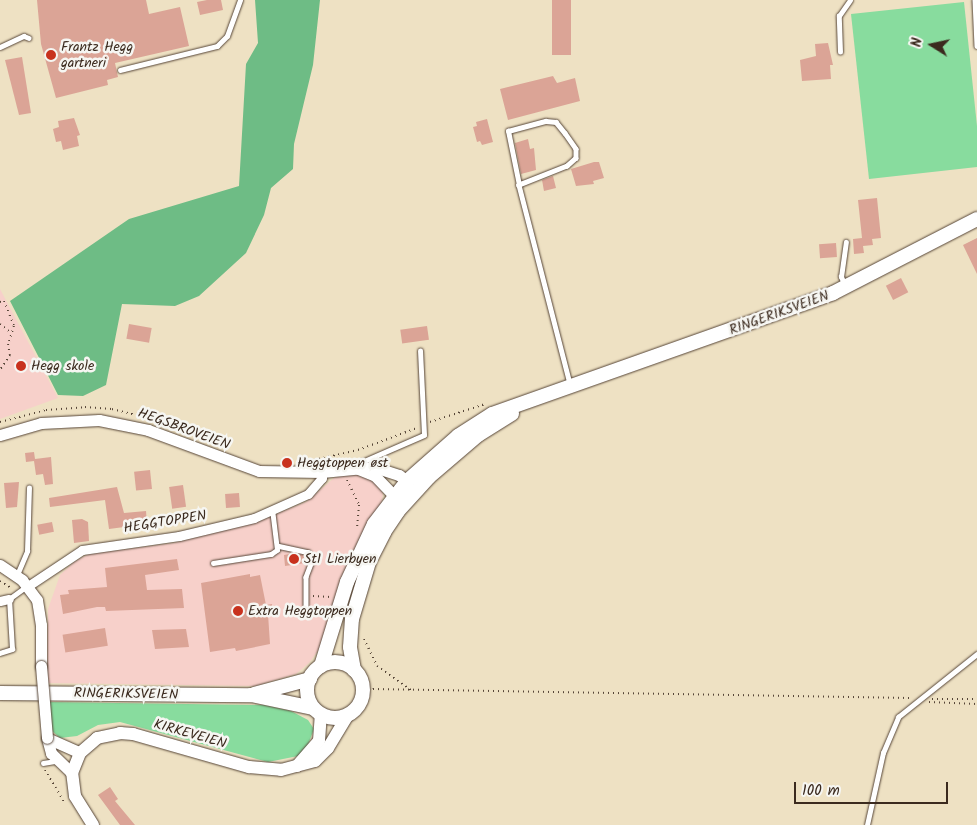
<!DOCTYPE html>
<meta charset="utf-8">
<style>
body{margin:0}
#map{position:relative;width:977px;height:825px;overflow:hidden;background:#eee1c3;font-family:Kalam,sans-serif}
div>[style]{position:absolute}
.built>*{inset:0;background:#f7d0ca}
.green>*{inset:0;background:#88dc9e}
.forest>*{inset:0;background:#6ebc85}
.building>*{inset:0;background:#dba496;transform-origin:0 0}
.path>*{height:2px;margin-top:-1px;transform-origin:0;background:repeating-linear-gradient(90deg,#564537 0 1px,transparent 0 5px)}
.roads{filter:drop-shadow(0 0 1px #564537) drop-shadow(0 0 1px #564537)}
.service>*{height:4.5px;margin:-2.25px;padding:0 2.25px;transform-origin:2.25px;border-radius:2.25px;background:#fff}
.minor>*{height:9px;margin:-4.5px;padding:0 4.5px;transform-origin:4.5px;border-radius:4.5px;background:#fff}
.tertiary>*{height:11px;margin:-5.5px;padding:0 5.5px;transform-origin:5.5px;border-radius:5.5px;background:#fff}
.secondary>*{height:12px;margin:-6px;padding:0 6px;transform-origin:6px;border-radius:6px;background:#fff}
.primary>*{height:14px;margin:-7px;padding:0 7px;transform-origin:7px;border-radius:7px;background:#fff}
.primary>.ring{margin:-7px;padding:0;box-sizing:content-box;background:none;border:14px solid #fff;border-radius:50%}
.bridges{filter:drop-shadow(0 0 1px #564537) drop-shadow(0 0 1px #564537)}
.tertiary-bridge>*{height:11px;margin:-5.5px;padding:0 5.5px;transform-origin:5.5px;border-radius:5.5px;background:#fff}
.dots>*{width:14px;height:14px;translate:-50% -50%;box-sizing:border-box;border:2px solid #f6f6f2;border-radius:50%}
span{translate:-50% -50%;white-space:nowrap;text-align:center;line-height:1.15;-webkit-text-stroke:5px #f6f6f2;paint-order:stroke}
.poi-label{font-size:14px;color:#3b2a1e}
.left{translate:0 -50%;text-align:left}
.street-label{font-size:14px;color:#3b2a1e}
.north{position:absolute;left:907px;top:20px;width:50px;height:50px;-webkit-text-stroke:4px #f6f6f2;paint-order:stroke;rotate:280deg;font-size:14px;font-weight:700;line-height:20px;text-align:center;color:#3b2a1e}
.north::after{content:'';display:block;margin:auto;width:18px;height:22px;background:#3b2a1e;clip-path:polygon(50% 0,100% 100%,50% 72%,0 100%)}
.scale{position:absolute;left:794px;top:782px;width:154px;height:22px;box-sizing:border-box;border:2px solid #3b2a1e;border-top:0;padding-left:6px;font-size:15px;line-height:18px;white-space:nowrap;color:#3b2a1e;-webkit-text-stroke:4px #f6f6f2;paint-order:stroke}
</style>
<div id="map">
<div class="built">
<div style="clip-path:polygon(0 289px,58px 398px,0 419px)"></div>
<div style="clip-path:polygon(352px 473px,369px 479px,379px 486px,383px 494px,381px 506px,320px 648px,309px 663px,296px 674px,255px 686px,47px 683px,48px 609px,60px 575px,74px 562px,89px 554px,174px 543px,259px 521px,306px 502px,334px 478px)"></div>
</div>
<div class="green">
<div style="clip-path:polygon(964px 2px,977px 126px,977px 167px,869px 179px,851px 14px)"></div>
<div style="clip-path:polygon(48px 702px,264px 705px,291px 711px,308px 720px,314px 729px,306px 750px,298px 756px,268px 762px,120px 722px,98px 725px,77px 736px,60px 738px,51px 730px)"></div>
</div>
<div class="forest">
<div style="clip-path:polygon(255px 0,320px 0,313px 65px,294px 144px,293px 169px,271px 188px,264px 215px,246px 253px,199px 296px,175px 306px,122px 304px,106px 385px,83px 396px,58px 395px,10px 301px,129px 219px,239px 186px,246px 64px,258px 43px)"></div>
</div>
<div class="building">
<div style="clip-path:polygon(37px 0,146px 0,149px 14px,180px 7px,189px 46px,115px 63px,118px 77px,107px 80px,108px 85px,56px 98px,41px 44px)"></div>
<div style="clip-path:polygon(207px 0,221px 0,223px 10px,200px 15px,197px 2px)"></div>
<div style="left:552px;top:0;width:19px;height:55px"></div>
<div style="clip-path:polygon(828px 43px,833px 65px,830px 65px,831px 79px,802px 81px,800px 60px,816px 56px,815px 44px)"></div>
<div style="clip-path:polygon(22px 57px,31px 113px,19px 115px,5px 60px)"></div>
<div style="clip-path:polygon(553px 76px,557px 83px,575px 78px,580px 101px,508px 120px,500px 89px)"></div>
<div style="clip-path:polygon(74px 118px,80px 135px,77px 136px,79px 146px,63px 150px,61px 141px,56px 142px,53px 129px,59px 127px,58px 121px)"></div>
<div style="clip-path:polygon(487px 119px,493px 142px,482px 145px,480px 141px,477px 142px,473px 127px,477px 126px,476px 122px)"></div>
<div style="clip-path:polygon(528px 139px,530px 149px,534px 148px,536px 170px,521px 174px,515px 143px)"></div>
<div style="clip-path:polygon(594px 162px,599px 162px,604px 178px,593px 181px,594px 184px,576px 186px,571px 169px)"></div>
<div style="clip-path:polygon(553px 176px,556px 188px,544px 191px,542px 180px)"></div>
<div style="clip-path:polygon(877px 198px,881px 238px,872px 239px,873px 245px,863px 246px,864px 253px,854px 254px,853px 239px,862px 238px,858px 200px)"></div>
<div style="clip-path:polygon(977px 238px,977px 274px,963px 245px)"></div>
<div style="left:836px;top:243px;width:14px;height:17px;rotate:86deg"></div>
<div style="left:901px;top:278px;width:16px;height:17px;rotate:63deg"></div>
<div style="left:129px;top:324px;width:23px;height:15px;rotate:10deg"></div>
<div style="left:427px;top:326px;width:14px;height:27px;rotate:82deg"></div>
<div style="clip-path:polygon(34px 452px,35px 459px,51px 457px,53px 484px,45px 485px,43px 474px,36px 475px,34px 461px,26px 462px,25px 453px)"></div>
<div style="left:150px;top:470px;width:19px;height:16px;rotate:84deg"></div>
<div style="clip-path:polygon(19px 482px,17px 507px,6px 508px,4px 483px)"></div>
<div style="left:183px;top:485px;width:22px;height:14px;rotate:82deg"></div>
<div style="clip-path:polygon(117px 487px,124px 513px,146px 511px,147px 524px,109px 529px,105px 500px,50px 507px,49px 498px)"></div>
<div style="left:239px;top:493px;width:14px;height:14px;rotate:86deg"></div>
<div style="clip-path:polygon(82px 519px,88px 522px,89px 541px,74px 543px,72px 520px)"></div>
<div style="left:52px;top:522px;width:10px;height:15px;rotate:79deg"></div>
<div style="clip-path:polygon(294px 553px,304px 555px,305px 563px,285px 566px,284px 555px)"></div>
<div style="clip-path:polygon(177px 559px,179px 570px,145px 575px,147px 590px,182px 589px,184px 608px,106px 611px,105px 607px,97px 607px,63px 614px,60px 595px,69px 594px,68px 590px,107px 587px,105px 568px)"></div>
<div style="clip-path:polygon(250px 574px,250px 577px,260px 575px,266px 605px,272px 604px,273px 613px,268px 614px,270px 644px,236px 651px,235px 648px,210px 652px,201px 583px)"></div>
<div style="left:105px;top:628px;width:18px;height:43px;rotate:81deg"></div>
<div style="clip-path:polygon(186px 629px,189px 647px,155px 649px,152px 630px)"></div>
<div style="clip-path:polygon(110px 787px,118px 799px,115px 801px,135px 825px,120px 825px,98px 795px)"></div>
</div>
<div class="path">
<div style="left:0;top:302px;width:4px;rotate:-14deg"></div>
<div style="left:4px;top:301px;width:27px;rotate:68deg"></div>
<div style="left:14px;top:326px;width:19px;rotate:108deg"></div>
<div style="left:8px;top:344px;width:11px;rotate:80deg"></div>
<div style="left:10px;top:355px;width:18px;rotate:124deg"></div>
<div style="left:0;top:324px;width:14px;rotate:39deg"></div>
<div style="left:0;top:422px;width:48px;rotate:-14.6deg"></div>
<div style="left:46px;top:410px;width:39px;rotate:-4deg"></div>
<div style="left:85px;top:407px;width:27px;rotate:4deg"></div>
<div style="left:112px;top:409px;width:36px;rotate:14deg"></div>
<div style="left:430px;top:422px;width:58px;rotate:-18.1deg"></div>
<div style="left:314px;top:460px;width:45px;rotate:-12.8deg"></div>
<div style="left:358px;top:450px;width:63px;rotate:-20.4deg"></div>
<div style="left:347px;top:480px;width:28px;rotate:64deg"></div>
<div style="left:359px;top:505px;width:25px;rotate:95deg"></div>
<div style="left:0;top:581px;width:13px;rotate:32deg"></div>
<div style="left:313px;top:596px;width:18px;rotate:3deg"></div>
<div style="left:364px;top:639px;width:30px;rotate:64deg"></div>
<div style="left:377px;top:666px;width:42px;rotate:35.2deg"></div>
<div style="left:363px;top:692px;width:10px;rotate:-17deg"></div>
<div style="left:373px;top:689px;width:537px;rotate:0.96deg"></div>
<div style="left:932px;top:699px;width:45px"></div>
<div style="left:929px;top:702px;width:48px;rotate:2.4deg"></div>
<div style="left:45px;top:770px;width:37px;rotate:59deg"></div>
</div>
<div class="roads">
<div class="service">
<div style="left:975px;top:0;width:46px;rotate:87.5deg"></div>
<div style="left:0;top:47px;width:26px;rotate:-25deg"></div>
<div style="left:24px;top:36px;width:5px;rotate:22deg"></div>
<div style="left:840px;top:52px;width:36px;rotate:-92deg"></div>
<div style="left:839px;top:16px;width:19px;rotate:-55deg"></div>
<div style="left:120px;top:70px;width:100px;rotate:-13.9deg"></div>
<div style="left:217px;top:46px;width:14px;rotate:-45deg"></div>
<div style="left:227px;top:36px;width:38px;rotate:-70deg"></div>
<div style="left:546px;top:121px;width:10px;rotate:6deg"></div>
<div style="left:556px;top:122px;width:14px;rotate:51deg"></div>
<div style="left:565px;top:133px;width:19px;rotate:55deg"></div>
<div style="left:576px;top:149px;width:9px;rotate:90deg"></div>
<div style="left:576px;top:158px;width:12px;rotate:138deg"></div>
<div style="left:567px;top:166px;width:52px;rotate:158.4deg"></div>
<div style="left:519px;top:185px;width:55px;rotate:-101.5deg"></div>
<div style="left:508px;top:131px;width:39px;rotate:-15deg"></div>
<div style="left:519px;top:185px;width:204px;rotate:75.6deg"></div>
<div style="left:844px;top:284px;width:8px;rotate:-113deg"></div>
<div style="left:841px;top:277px;width:35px;rotate:-82deg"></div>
<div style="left:355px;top:465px;width:75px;rotate:-23.5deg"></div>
<div style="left:424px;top:435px;width:84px;rotate:-92.7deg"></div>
<div style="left:279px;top:546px;width:30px;rotate:12deg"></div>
<div style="left:308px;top:552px;width:12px;rotate:76deg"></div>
<div style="left:311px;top:564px;width:14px;rotate:111deg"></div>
<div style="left:306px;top:577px;width:29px;rotate:90deg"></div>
<div style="left:213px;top:563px;width:59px;rotate:-8.8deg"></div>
<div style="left:271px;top:554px;width:7px;rotate:-34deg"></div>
<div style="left:277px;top:550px;width:39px;rotate:-97deg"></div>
<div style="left:17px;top:575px;width:26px;rotate:-67deg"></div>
<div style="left:27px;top:551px;width:63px;rotate:-88.2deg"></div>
<div style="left:0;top:653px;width:13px;rotate:-18deg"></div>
<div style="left:12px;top:649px;width:50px;rotate:-93.4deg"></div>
<div style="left:9px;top:599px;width:22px;rotate:-36deg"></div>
<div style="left:43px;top:763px;width:13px;rotate:-9deg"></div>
<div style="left:867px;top:825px;width:74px;rotate:-77.5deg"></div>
<div style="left:883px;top:753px;width:39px;rotate:-67deg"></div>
<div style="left:898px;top:717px;width:101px;rotate:-38.6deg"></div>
</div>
<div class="minor">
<div style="left:28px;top:586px;width:65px;rotate:-33.7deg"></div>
<div style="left:82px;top:550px;width:98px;rotate:-8.2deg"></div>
<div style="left:179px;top:536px;width:77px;rotate:-13.5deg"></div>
<div style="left:254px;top:518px;width:59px;rotate:-24deg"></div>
<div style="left:308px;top:494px;width:21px;rotate:-49deg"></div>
<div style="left:322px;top:478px;width:6px;rotate:-90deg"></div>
<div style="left:0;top:601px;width:9px;rotate:-13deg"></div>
</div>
<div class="tertiary">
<div style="left:0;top:435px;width:43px;rotate:-16.3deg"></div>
<div style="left:41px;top:423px;width:58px;rotate:-3deg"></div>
<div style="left:99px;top:420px;width:50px;rotate:11.5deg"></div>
<div style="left:148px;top:430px;width:118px;rotate:20.3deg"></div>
<div style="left:259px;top:471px;width:63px;rotate:0.9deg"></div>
<div style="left:322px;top:472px;width:52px;rotate:-5.5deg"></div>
<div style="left:374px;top:467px;width:26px;rotate:18deg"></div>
<div style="left:399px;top:475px;width:10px;rotate:37deg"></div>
<div style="left:407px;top:481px;width:7px;rotate:82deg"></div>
<div style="left:358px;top:469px;width:18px;rotate:22deg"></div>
<div style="left:375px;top:476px;width:28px;rotate:46deg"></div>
<div style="left:394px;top:496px;width:9px;rotate:6deg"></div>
<div style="left:0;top:565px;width:27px;rotate:34deg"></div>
<div style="left:22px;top:580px;width:25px;rotate:53deg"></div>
<div style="left:37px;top:600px;width:25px;rotate:81deg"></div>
<div style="left:41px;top:625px;width:41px;rotate:90deg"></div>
<div style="left:47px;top:738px;width:16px;rotate:75deg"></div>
<div style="left:51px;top:753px;width:29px;rotate:44deg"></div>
<div style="left:47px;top:738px;width:36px;rotate:24deg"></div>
</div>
<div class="secondary">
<div style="left:297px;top:766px;width:33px;rotate:-49deg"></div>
<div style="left:319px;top:741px;width:26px;rotate:-86deg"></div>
<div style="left:93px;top:825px;width:34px;rotate:-122deg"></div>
<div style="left:75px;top:796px;width:23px;rotate:-97deg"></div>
<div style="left:72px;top:773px;width:22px;rotate:-68deg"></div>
<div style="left:80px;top:753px;width:23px;rotate:-41deg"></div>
<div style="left:97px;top:738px;width:24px;rotate:-12deg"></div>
<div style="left:120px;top:733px;width:13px;rotate:4deg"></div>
<div style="left:133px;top:734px;width:121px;rotate:15.9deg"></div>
<div style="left:249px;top:767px;width:32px;rotate:5deg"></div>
<div style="left:281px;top:770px;width:35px;rotate:-15deg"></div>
<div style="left:315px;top:761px;width:18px;rotate:-45deg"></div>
<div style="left:328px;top:748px;width:39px;rotate:-59deg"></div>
</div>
<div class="primary">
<div class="ring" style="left:307px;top:662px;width:42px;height:42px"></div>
<div style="left:321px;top:666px;width:88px;rotate:-72.8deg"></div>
<div style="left:347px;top:582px;width:64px;rotate:-65deg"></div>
<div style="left:374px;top:524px;width:54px;rotate:-52.5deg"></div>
<div style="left:407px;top:481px;width:68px;rotate:-41.4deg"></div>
<div style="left:458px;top:436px;width:40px;rotate:-32.9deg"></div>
<div style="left:492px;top:414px;width:362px;rotate:-19.5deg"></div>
<div style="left:833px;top:293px;width:162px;rotate:-27.2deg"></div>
<div style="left:354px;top:670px;width:23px;rotate:-100deg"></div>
<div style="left:350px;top:647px;width:28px;rotate:-86deg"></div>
<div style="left:352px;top:619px;width:59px;rotate:-73.4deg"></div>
<div style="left:369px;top:562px;width:34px;rotate:-63deg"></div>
<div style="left:384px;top:532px;width:25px;rotate:-56deg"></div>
<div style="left:398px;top:511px;width:46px;rotate:-47.6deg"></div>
<div style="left:429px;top:477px;width:65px;rotate:-40.6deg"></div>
<div style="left:478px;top:435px;width:40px;rotate:-32deg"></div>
<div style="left:0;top:693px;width:251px;rotate:0.5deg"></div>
<div style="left:251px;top:695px;width:63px;rotate:11.8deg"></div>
<div style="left:254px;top:694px;width:58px;rotate:-15deg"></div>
</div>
</div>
<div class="bridges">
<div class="tertiary-bridge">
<div style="left:41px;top:666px;width:72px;rotate:85.2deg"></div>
</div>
</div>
<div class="dots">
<div style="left:51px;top:55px;background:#c8321e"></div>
<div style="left:21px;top:366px;background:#c8321e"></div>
<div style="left:287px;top:463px;background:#c8321e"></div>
<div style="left:294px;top:559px;background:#c8321e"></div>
<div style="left:238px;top:611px;background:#c8321e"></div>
</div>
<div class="poi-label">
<span class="left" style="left:61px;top:55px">Frantz Hegg<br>gartneri</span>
<span class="left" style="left:31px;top:366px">Hegg skole</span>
<span class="left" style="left:297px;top:463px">Heggtoppen øst</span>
<span class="left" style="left:304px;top:559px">St1 Lierbyen</span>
<span class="left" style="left:248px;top:611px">Extra Heggtoppen</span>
</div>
<div class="street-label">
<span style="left:779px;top:313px;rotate:-20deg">RINGERIKSVEIEN</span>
<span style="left:184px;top:429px;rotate:20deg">HEGSBROVEIEN</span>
<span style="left:165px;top:522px;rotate:-9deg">HEGGTOPPEN</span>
<span style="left:126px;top:694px;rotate:1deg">RINGERIKSVEIEN</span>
<span style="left:190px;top:734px;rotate:16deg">KIRKEVEIEN</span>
</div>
<div class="north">N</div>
<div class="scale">100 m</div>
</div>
